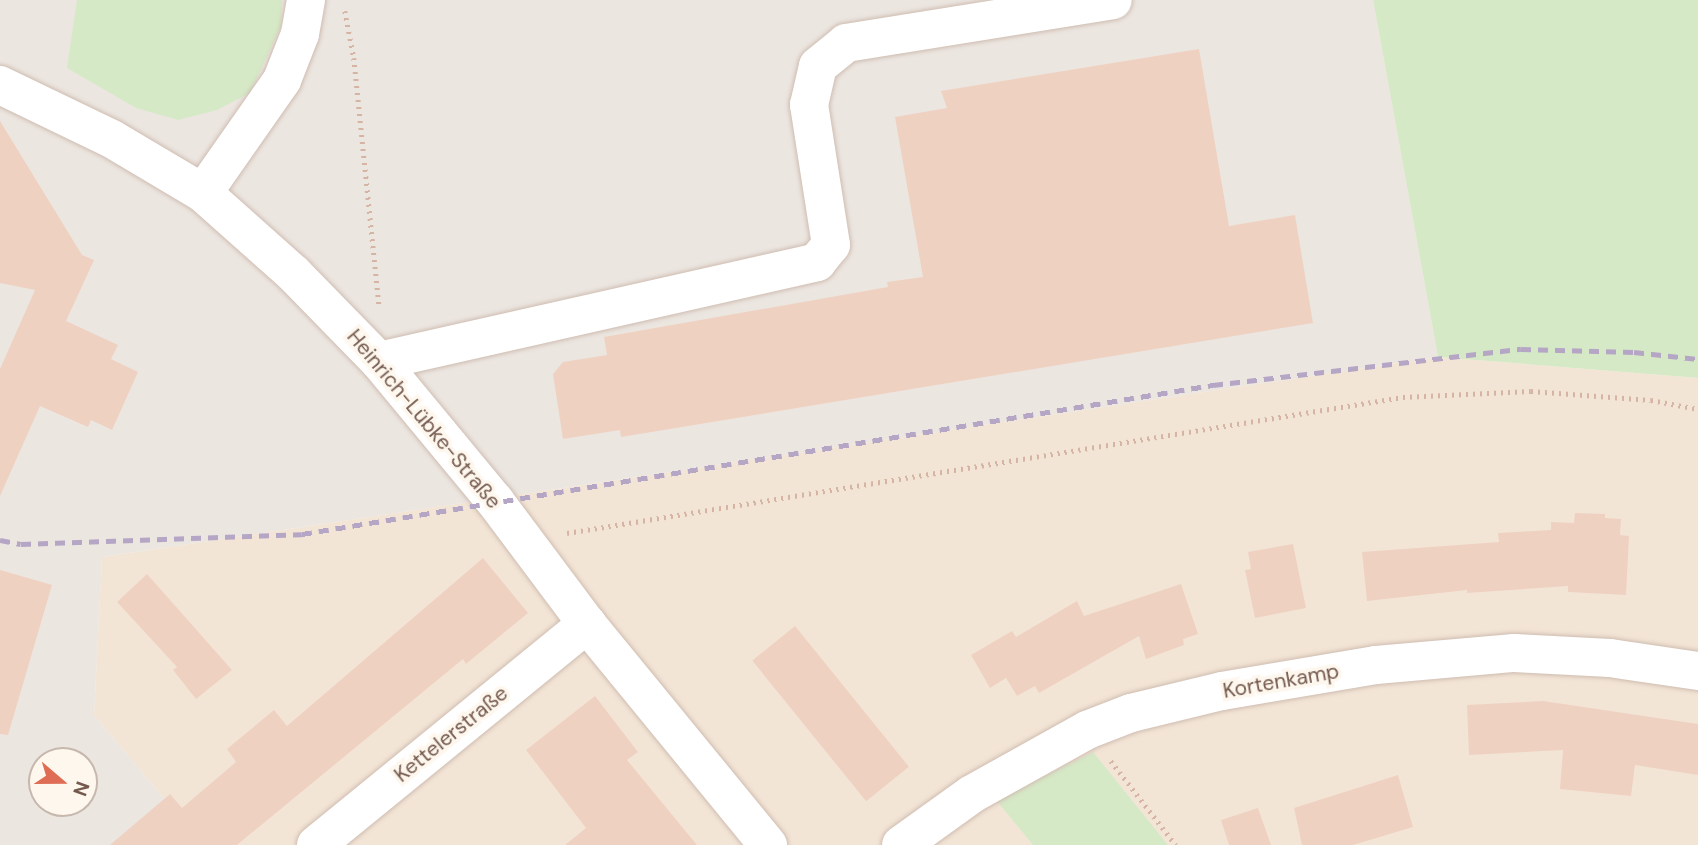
<!DOCTYPE html>
<meta charset="utf-8">
<style>
body{margin:0}
#map{position:relative;width:1698px;height:845px;overflow:hidden;background:#fbf3e8;font-family:"DM Sans",sans-serif}
div>[style]{position:absolute}
.residential>*{inset:0;background:#f3e5d6}
.industrial>*{inset:0;background:#ece6e1}
.green>*{inset:0;background:#d6e9c7}
.building>*{inset:0;background:#efd1c1;transform-origin:0 0}
.path>*{height:4.5px;margin-top:-2.25px;transform-origin:0;background:repeating-linear-gradient(90deg,#d5b4a4 0 2px,transparent 0 7px)}
.roads{filter:drop-shadow(0 0 2px #cfbdb1) drop-shadow(0 0 2px #cfbdb1)}
.minor>*{height:38px;margin:-19px;padding:0 19px;transform-origin:19px;border-radius:19px;background:#fff}
.rail>*{height:5px;margin-top:-2.5px;transform-origin:0;background:repeating-linear-gradient(90deg,#b5a6c5 0 10px,transparent 0 17px)}
span{translate:-50% -50%;white-space:nowrap;text-align:center;line-height:1.15;-webkit-text-stroke:7px #fef7ee;paint-order:stroke}
.street-label{font-size:21px;color:#74594d}
.north{position:absolute;left:28px;top:747px;width:70px;height:70px;box-sizing:border-box;background:#fef7ee;border:2px solid #c7b8ae;border-radius:50%;rotate:110deg;font-size:19px;font-weight:700;line-height:28px;text-align:center;color:#74594d}
.north::after{content:'';display:block;margin:auto;width:24px;height:32px;background:#df6c54;clip-path:polygon(50% 0,100% 100%,50% 72%,0 100%)}
</style>
<div id="map">
<div class="residential">
<div style="clip-path:polygon(1438px 357px,1698px 378px,1698px 845px,203px 845px,94px 715px,102px 557px)"></div>
</div>
<div class="industrial">
<div style="clip-path:polygon(evenodd,0 0,1373px 0,1438px 357px,102px 557px,94px 715px,203px 845px,0 845px,0 0,42px 761px,84px 761px,84px 803px,42px 803px,42px 761px)"></div>
</div>
<div class="green">
<div style="clip-path:polygon(77px 0,282px 0,281px 26px,250px 93px,217px 110px,178px 120px,136px 108px,67px 68px)"></div>
<div style="clip-path:polygon(1373px 0,1698px 0,1698px 378px,1438px 357px)"></div>
<div style="clip-path:polygon(1093px 752px,1168px 845px,1033px 845px,996px 800px)"></div>
</div>
<div class="building">
<div style="clip-path:polygon(1199px 49px,1229px 226px,1295px 215px,1313px 323px,621px 437px,620px 430px,563px 439px,553px 374px,563px 362px,607px 355px,604px 337px,888px 287px,887px 282px,923px 277px,895px 117px,947px 108px,941px 91px)"></div>
<div style="clip-path:polygon(0 121px,82px 255px,94px 260px,66px 321px,118px 345px,111px 359px,138px 372px,112px 430px,91px 420px,88px 427px,40px 406px,0 496px,0 369px,35px 290px,0 283px)"></div>
<div style="clip-path:polygon(1575px 513px,1605px 514px,1605px 518px,1621px 519px,1620px 535px,1629px 536px,1626px 595px,1568px 592px,1568px 586px,1467px 593px,1467px 590px,1367px 601px,1362px 552px,1499px 542px,1498px 533px,1551px 530px,1551px 522px,1574px 523px)"></div>
<div style="clip-path:polygon(1293px 544px,1306px 608px,1255px 618px,1245px 570px,1251px 569px,1248px 552px)"></div>
<div style="clip-path:polygon(483px 558px,528px 613px,466px 664px,463px 659px,237px 845px,110px 845px,170px 794px,182px 808px,236px 762px,227px 749px,274px 710px,287px 726px)"></div>
<div style="clip-path:polygon(0 570px,52px 585px,8px 735px,0 734px)"></div>
<div style="clip-path:polygon(147px 574px,232px 670px,196px 699px,173px 670px,177px 667px,117px 602px)"></div>
<div style="clip-path:polygon(1181px 584px,1198px 634px,1183px 639px,1184px 645px,1146px 659px,1139px 636px,1039px 693px,1035px 686px,1017px 696px,1006px 678px,990px 688px,971px 655px,1012px 631px,1016px 637px,1077px 601px,1084px 616px)"></div>
<div style="left:795px;top:626px;width:181px;height:55px;rotate:51deg"></div>
<div style="clip-path:polygon(595px 696px,638px 752px,627px 760px,697px 845px,565px 845px,586px 828px,526px 750px)"></div>
<div style="clip-path:polygon(1543px 701px,1698px 724px,1698px 775px,1635px 765px,1631px 796px,1560px 789px,1563px 750px,1469px 755px,1467px 705px)"></div>
<div style="clip-path:polygon(1398px 775px,1413px 827px,1353px 845px,1302px 845px,1294px 808px)"></div>
<div style="clip-path:polygon(1258px 808px,1271px 845px,1229px 845px,1221px 820px)"></div>
</div>
<div class="path">
<div style="left:345px;top:11px;width:48px;rotate:79.2deg"></div>
<div style="left:354px;top:58px;width:248px;rotate:84.2deg"></div>
<div style="left:567px;top:533px;width:847px;rotate:-9.24deg"></div>
<div style="left:1403px;top:397px;width:128px;rotate:-2.7deg"></div>
<div style="left:1531px;top:391px;width:120px;rotate:4.3deg"></div>
<div style="left:1651px;top:400px;width:48px;rotate:10.8deg"></div>
<div style="left:1111px;top:761px;width:106px;rotate:52.3deg"></div>
</div>
<div class="roads">
<div class="minor">
<div style="left:0;top:85px;width:124px;rotate:25.7deg"></div>
<div style="left:112px;top:139px;width:106px;rotate:30.7deg"></div>
<div style="left:203px;top:193px;width:122px;rotate:41.7deg"></div>
<div style="left:294px;top:274px;width:122px;rotate:45.7deg"></div>
<div style="left:379px;top:361px;width:182px;rotate:50.4deg"></div>
<div style="left:495px;top:501px;width:154px;rotate:53.2deg"></div>
<div style="left:587px;top:624px;width:286px;rotate:50.7deg"></div>
<div style="left:203px;top:193px;width:138px;rotate:-55deg"></div>
<div style="left:282px;top:80px;width:49px;rotate:-68.6deg"></div>
<div style="left:300px;top:34px;width:35px;rotate:-80deg"></div>
<div style="left:379px;top:361px;width:449px;rotate:-12.7deg"></div>
<div style="left:817px;top:262px;width:22px;rotate:-51deg"></div>
<div style="left:831px;top:245px;width:142px;rotate:-98.9deg"></div>
<div style="left:809px;top:105px;width:40px;rotate:-77deg"></div>
<div style="left:818px;top:66px;width:36px;rotate:-39deg"></div>
<div style="left:846px;top:43px;width:270px;rotate:-9.1deg"></div>
<div style="left:316px;top:845px;width:350px;rotate:-39.2deg"></div>
<div style="left:901px;top:845px;width:87px;rotate:-35.7deg"></div>
<div style="left:972px;top:794px;width:132px;rotate:-29.1deg"></div>
<div style="left:1087px;top:730px;width:47px;rotate:-21.1deg"></div>
<div style="left:1131px;top:713px;width:94px;rotate:-13.6deg"></div>
<div style="left:1222px;top:691px;width:156px;rotate:-9.6deg"></div>
<div style="left:1376px;top:665px;width:139px;rotate:-5deg"></div>
<div style="left:1514px;top:653px;width:96px;rotate:3deg"></div>
<div style="left:1610px;top:658px;width:89px;rotate:8.4deg"></div>
</div>
</div>
<div class="rail">
<div style="left:0;top:540px;width:21px;rotate:11deg"></div>
<div style="left:21px;top:544px;width:281px;rotate:-2deg"></div>
<div style="left:302px;top:534px;width:923px;rotate:-9.29deg"></div>
<div style="left:1213px;top:385px;width:310px;rotate:-6.7deg"></div>
<div style="left:1521px;top:349px;width:113px;rotate:1.5deg"></div>
<div style="left:1634px;top:352px;width:64px;rotate:6.2deg"></div>
</div>
<div class="street-label">
<span style="left:424px;top:419px;rotate:50deg">Heinrich-Lübke-Straße</span>
<span style="left:1281px;top:681px;rotate:-10deg">Kortenkamp</span>
<span style="left:451px;top:734px;rotate:-39deg">Kettelerstraße</span>
</div>
<div class="north">N</div>
</div>
